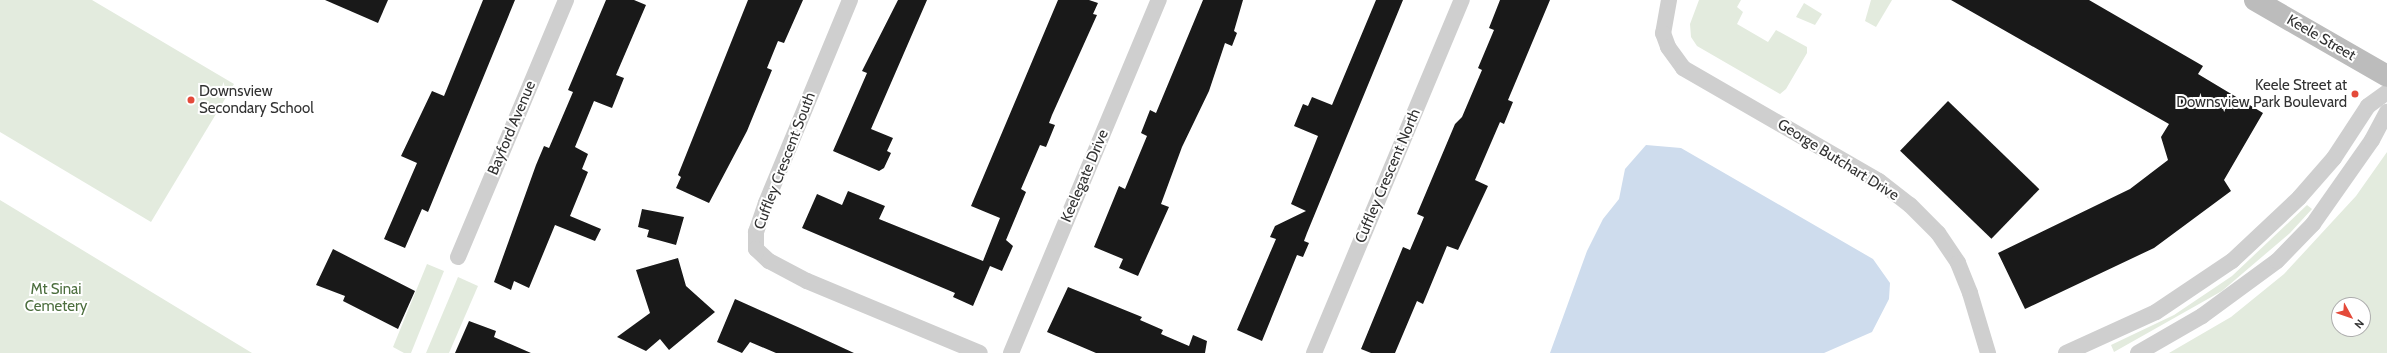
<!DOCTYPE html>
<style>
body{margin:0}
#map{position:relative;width:2387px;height:353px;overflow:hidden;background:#fff;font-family:Cabin,sans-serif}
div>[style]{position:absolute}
.green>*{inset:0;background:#e3ebde}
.water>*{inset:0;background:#cedced}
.building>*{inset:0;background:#191919;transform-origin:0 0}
.minor>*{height:16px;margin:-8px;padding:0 8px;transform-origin:8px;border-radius:8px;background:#cfcfcf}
.secondary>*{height:22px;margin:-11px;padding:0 11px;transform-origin:11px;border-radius:11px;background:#bcbcbc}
.dots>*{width:11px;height:11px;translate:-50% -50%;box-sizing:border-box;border:2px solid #fff;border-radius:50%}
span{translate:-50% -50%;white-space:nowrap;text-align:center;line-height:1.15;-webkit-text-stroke:4px #fff;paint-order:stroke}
.street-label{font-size:15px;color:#323232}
.poi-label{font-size:15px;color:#323232}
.right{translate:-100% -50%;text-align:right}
.left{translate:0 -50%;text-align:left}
.park-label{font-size:15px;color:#4d6f3f}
.north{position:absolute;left:2331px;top:297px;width:40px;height:40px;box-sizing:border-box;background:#fff;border:1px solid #adadad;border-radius:50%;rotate:130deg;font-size:11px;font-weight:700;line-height:16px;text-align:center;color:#323232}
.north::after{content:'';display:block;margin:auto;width:14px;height:18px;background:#e44a3a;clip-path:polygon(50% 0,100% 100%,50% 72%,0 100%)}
</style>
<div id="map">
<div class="green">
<div style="clip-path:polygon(0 0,92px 0,234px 84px,151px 222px,0 132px)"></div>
<div style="clip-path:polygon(1699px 0,1741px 0,1737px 7px,1743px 12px,1737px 24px,1768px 42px,1776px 30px,1807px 47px,1807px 53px,1786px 89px,1780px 94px,1697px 46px,1691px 37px,1690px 24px)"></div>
<div style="clip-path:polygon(1871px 0,1892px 0,1876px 27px,1865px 21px)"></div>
<div style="clip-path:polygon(1804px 3px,1822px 14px,1815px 25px,1796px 17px)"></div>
<div style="clip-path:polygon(evenodd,2387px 152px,2387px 353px,2169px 353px,2231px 317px,2284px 274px,2356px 196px,2387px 152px,2339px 305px,2363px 305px,2363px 329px,2339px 329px,2339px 305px)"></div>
<div style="clip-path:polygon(0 200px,252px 353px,0 353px)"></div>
<div style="clip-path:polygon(2307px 205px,2312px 209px,2290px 233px,2222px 291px,2114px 352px,2111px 345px,2174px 315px,2232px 276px)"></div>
<div style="clip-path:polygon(427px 264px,444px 271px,411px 353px,404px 353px,393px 347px)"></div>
<div style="clip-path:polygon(458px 277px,478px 286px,449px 353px,426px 353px)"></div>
</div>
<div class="water">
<div style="clip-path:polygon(1646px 145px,1681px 148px,1873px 259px,1890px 283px,1889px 299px,1872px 332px,1824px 353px,1550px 353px,1587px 251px,1603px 219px,1619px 199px,1625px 169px)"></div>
</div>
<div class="building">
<div style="clip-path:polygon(325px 0,388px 0,378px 23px)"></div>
<div style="clip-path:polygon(483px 0,515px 0,428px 212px,422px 209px,405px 248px,384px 239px,417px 163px,401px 156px,432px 91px,444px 96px)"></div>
<div style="clip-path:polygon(606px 0,634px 0,646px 5px,616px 75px,624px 78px,612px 108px,594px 101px,575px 147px,588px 154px,582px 169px,588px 172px,570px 216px,601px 229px,595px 241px,555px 225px,529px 288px,514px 281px,511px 290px,494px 282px,536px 165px,544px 146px,549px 148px,573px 92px,568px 90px)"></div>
<div style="clip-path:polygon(748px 0,803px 0,784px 43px,778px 41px,767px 68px,772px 70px,747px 131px,709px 203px,676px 188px,681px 177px,678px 175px)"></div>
<div style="clip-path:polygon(898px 0,927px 0,871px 129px,893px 138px,887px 151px,891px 153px,884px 168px,879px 171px,833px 151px,867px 73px,862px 71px)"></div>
<div style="clip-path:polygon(1058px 0,1089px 0,1098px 3px,1093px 14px,1097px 15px,1052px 115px,1049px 123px,1055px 125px,1046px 147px,1040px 145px,1021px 189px,1026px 192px,1006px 240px,1013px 246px,1002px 271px,990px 266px,973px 306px,953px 297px,955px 293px,802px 228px,817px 194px,842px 205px,848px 191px,885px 206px,879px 219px,983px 261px,1000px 218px,971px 206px)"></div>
<div style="clip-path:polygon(1203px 0,1243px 0,1234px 31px,1237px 33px,1232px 46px,1225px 43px,1209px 91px,1182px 147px,1161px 204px,1169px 207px,1138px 276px,1119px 268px,1123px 259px,1094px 247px,1119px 186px,1125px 189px,1147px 136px,1141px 133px,1150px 110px,1156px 113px)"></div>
<div style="clip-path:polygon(1376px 0,1403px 0,1307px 233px,1304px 241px,1309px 243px,1303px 257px,1297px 255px,1262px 341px,1237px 330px,1276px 239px,1270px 237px,1275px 226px,1306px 211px,1291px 204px,1318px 136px,1294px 126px,1303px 104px,1308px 106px,1312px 97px,1332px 105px)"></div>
<div style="clip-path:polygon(1500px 0,1550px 0,1508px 100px,1513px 102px,1504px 124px,1500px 122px,1475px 180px,1488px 186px,1458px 250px,1447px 246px,1423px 304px,1417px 301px,1395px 353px,1371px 353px,1361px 349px,1403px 247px,1410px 250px,1424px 217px,1417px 214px,1455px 124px,1462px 117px,1482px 70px,1478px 68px,1494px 30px,1489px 28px)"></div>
<div style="clip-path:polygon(1951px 0,2089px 0,2203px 66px,2198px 74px,2263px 113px,2224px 180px,2231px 191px,2154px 248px,2025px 309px,1998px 253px,2130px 189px,2168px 160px,2161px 137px,2169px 124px)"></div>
<div style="left:1948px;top:101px;width:127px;height:69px;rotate:44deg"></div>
<div style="clip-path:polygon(642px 209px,684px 217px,676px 245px,647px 237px,649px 230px,638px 227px)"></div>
<div style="clip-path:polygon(333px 249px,415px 291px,398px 329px,343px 301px,345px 296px,316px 285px)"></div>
<div style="clip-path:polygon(678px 258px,686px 286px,715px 312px,669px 350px,660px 339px,646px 351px,617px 337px,650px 313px,636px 270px)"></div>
<div style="clip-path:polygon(1068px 287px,1142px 317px,1140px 320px,1163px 330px,1161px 334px,1189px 346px,1193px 335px,1207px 341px,1205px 353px,1096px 353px,1047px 332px)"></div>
<div style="clip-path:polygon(735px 299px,800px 328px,854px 353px,776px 353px,750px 342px,742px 353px,717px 342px)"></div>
<div style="clip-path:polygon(469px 321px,496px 331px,494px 337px,531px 353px,455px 353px)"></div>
</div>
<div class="minor">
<div style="left:850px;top:0;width:220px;rotate:112.5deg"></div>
<div style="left:766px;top:203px;width:31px;rotate:109deg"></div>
<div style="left:756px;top:232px;width:17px;rotate:90deg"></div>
<div style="left:756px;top:249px;width:18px;rotate:43deg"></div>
<div style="left:769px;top:261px;width:43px;rotate:27.8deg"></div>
<div style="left:807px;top:281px;width:187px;rotate:22.6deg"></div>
<div style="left:1669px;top:0;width:34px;rotate:100deg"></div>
<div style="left:1663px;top:33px;width:15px;rotate:70deg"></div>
<div style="left:1668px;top:47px;width:26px;rotate:54deg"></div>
<div style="left:1683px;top:68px;width:226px;rotate:30deg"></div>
<div style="left:1879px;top:181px;width:39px;rotate:38deg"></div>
<div style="left:1910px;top:205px;width:40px;rotate:45deg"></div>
<div style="left:1938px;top:233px;width:36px;rotate:56deg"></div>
<div style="left:1958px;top:263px;width:32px;rotate:68deg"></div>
<div style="left:1970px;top:293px;width:63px;rotate:73.3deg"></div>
<div style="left:458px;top:257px;width:279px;rotate:-67.2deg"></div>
<div style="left:1011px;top:353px;width:383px;rotate:-67.3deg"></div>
<div style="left:1314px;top:353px;width:383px;rotate:-67.3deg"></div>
<div style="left:2066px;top:353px;width:99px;rotate:-24.5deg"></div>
<div style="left:2156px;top:312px;width:92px;rotate:-33.9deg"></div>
<div style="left:2232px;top:261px;width:92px;rotate:-43.2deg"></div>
<div style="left:2299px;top:198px;width:53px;rotate:-48.8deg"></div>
<div style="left:2334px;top:158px;width:62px;rotate:-56.8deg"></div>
<div style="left:2368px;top:106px;width:24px;rotate:-36deg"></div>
<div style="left:2138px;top:353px;width:74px;rotate:-30deg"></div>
<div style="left:2202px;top:316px;width:93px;rotate:-36.3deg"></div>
<div style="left:2277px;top:261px;width:52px;rotate:-45.8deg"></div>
<div style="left:2313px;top:224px;width:103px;rotate:-54.9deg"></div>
<div style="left:2372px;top:140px;width:32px;rotate:-62deg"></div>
</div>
<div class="secondary">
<div style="left:2255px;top:0;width:152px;rotate:29.9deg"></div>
</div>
<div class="dots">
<div style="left:2355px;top:94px;background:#e44a3a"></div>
<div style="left:191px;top:100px;background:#e44a3a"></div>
</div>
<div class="street-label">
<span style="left:2321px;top:38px;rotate:30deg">Keele Street</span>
<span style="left:512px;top:128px;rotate:-67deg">Bayford Avenue</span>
<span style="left:1838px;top:160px;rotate:32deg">George Butchart Drive</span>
<span style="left:785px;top:161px;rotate:-69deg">Cuffley Crescent South</span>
<span style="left:1085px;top:176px;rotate:-67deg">Keelegate Drive</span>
<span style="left:1388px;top:176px;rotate:-67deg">Cuffley Crescent North</span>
</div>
<div class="poi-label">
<span class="right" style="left:2347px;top:94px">Keele Street at<br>Downsview Park Boulevard</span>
<span class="left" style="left:199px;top:100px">Downsview<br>Secondary School</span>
</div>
<div class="park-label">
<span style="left:56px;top:298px">Mt Sinai<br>Cemetery</span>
</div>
<div class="north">N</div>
</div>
